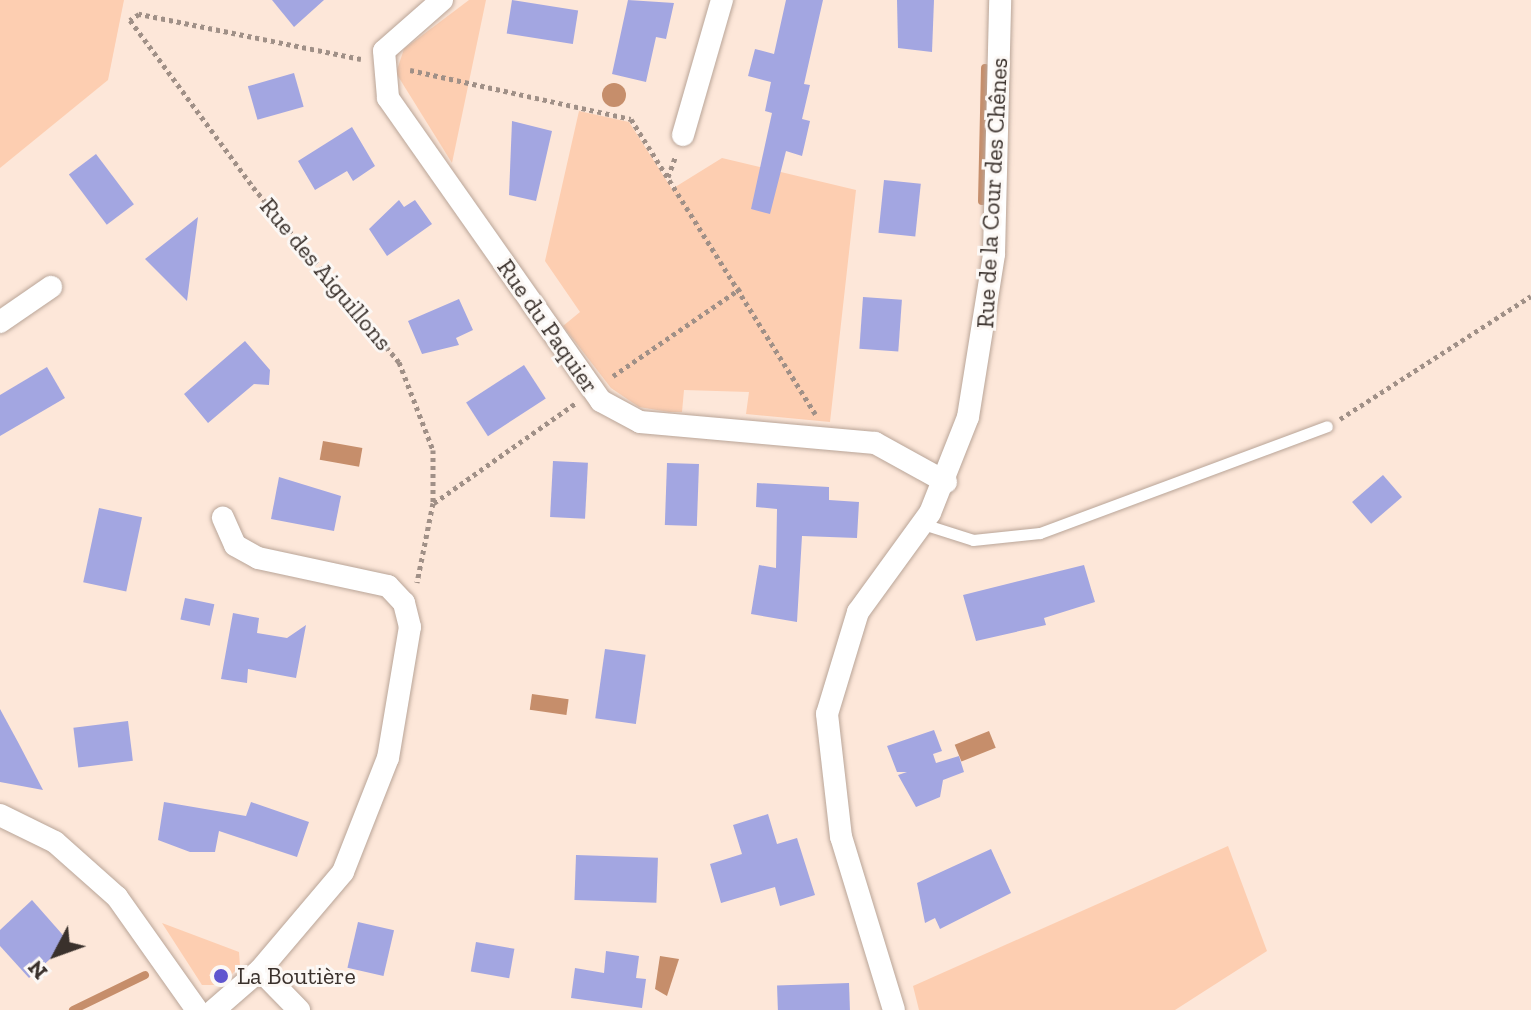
<!DOCTYPE html>
<meta charset="utf-8">
<style>
body{margin:0}
#map{position:relative;width:1531px;height:1010px;overflow:hidden;background:#fde7d9;font-family:"Zilla Slab",serif}
div>[style]{position:absolute}
.green>*{inset:0;background:#fdceb1}
.water>*{inset:0;background:#c68e6b;transform-origin:0 0}
.round{border-radius:50%}
.stream>*{height:8px;margin:-4px;padding:0 4px;transform-origin:4px;border-radius:4px;background:#c68e6b}
.building>*{inset:0;background:#a3a6e1;transform-origin:0 0}
.path>*{height:5px;margin-top:-2.5px;transform-origin:0;background:repeating-linear-gradient(90deg,#a09087 0 4px,transparent 0 8px)}
.roads{filter:drop-shadow(0 0 2px #b9a598) drop-shadow(0 0 2px #b9a598)}
.lane>*{height:11px;margin:-5.5px;padding:0 5.5px;transform-origin:5.5px;border-radius:5.5px;background:#fff}
.street>*{height:22px;margin:-11px;padding:0 11px;transform-origin:11px;border-radius:11px;background:#fff}
.dots>*{width:22px;height:22px;translate:-50% -50%;box-sizing:border-box;border:4px solid #fcf8f5;border-radius:50%}
span{translate:-50% -50%;white-space:nowrap;text-align:center;line-height:1.15;-webkit-text-stroke:6px #fcf8f5;paint-order:stroke}
.street-label{font-size:24px;color:#3a312c}
.poi-label{font-size:24px;color:#3a312c}
.left{translate:0 -50%;text-align:left}
.north{position:absolute;left:16px;top:914px;width:80px;height:80px;-webkit-text-stroke:6px #fcf8f5;paint-order:stroke;rotate:229deg;font-size:22px;font-weight:700;line-height:32px;text-align:center;color:#3a312c}
.north::after{content:'';display:block;margin:auto;width:28px;height:36px;background:#3a312c;clip-path:polygon(50% 0,100% 100%,50% 72%,0 100%)}
</style>
<div id="map">
<div class="green">
<div style="clip-path:polygon(0 0,124px 0,108px 80px,0 168px)"></div>
<div style="clip-path:polygon(469px 0,486px 0,452px 163px,396px 73px,404px 49px)"></div>
<div style="clip-path:polygon(579px 111px,629px 122px,672px 189px,722px 158px,856px 190px,830px 422px,746px 414px,749px 392px,684px 390px,682px 412px,669px 412px,639px 407px,611px 388px,563px 326px,580px 312px,545px 261px)"></div>
<div style="clip-path:polygon(1228px 846px,1267px 951px,1175px 1010px,919px 1010px,913px 986px)"></div>
<div style="clip-path:polygon(162px 923px,239px 952px,240px 966px,230px 976px,223px 966px,209px 975px,216px 985px,202px 985px)"></div>
</div>
<div class="water">
<div class="round" style="left:602px;top:83px;width:24px;height:24px"></div>
<div style="left:323px;top:441px;width:40px;height:19px;rotate:10deg"></div>
<div style="left:532px;top:694px;width:37px;height:16px;rotate:8deg"></div>
<div style="left:989px;top:731px;width:18px;height:37px;rotate:68deg"></div>
<div style="clip-path:polygon(660px 956px,679px 959px,667px 996px,655px 989px)"></div>
</div>
<div class="stream">
<div style="left:982px;top:201px;width:133px;rotate:-88.7deg"></div>
<div style="left:73px;top:1010px;width:80px;rotate:-25.9deg"></div>
</div>
<div class="building">
<div style="clip-path:polygon(272px 0,324px 0,294px 27px)"></div>
<div style="left:512px;top:0;width:67px;height:34px;rotate:9deg"></div>
<div style="clip-path:polygon(628px 0,674px 3px,666px 39px,656px 37px,646px 82px,612px 74px)"></div>
<div style="clip-path:polygon(786px 0,823px 0,804px 84px,810px 85px,802px 119px,810px 121px,802px 156px,786px 151px,770px 214px,751px 209px,772px 113px,765px 111px,771px 82px,748px 76px,755px 49px,774px 54px)"></div>
<div style="clip-path:polygon(897px 0,934px 0,932px 52px,898px 48px)"></div>
<div style="left:294px;top:73px;width:35px;height:48px;rotate:74deg"></div>
<div style="clip-path:polygon(512px 121px,552px 131px,536px 201px,509px 195px)"></div>
<div style="clip-path:polygon(352px 127px,375px 166px,353px 181px,347px 171px,315px 190px,298px 161px)"></div>
<div style="left:96px;top:154px;width:63px;height:34px;rotate:53deg"></div>
<div style="left:884px;top:180px;width:37px;height:53px;rotate:6deg"></div>
<div style="clip-path:polygon(399px 200px,404px 207px,415px 200px,432px 224px,387px 256px,369px 229px)"></div>
<div style="clip-path:polygon(198px 217px,194px 247px,187px 301px,145px 259px)"></div>
<div style="left:863px;top:297px;width:39px;height:52px;rotate:4deg"></div>
<div style="clip-path:polygon(459px 299px,473px 330px,456px 338px,459px 345px,422px 354px,408px 321px)"></div>
<div style="clip-path:polygon(245px 341px,270px 370px,269px 385px,254px 384px,208px 423px,184px 394px)"></div>
<div style="left:524px;top:365px;width:40px;height:69px;rotate:57deg"></div>
<div style="clip-path:polygon(47px 367px,65px 398px,0 436px,0 395px)"></div>
<div style="left:553px;top:461px;width:35px;height:56px;rotate:3deg"></div>
<div style="left:667px;top:463px;width:32px;height:62px;rotate:2deg"></div>
<div style="left:1383px;top:475px;width:29px;height:41px;rotate:49deg"></div>
<div style="clip-path:polygon(279px 477px,341px 496px,334px 531px,271px 519px)"></div>
<div style="clip-path:polygon(757px 483px,829px 487px,829px 500px,859px 502px,857px 538px,802px 536px,797px 622px,751px 614px,759px 565px,776px 568px,777px 509px,756px 507px)"></div>
<div style="left:99px;top:508px;width:44px;height:76px;rotate:12deg"></div>
<div style="clip-path:polygon(1084px 565px,1095px 602px,1044px 618px,1046px 625px,976px 641px,963px 595px)"></div>
<div style="left:185px;top:598px;width:30px;height:22px;rotate:12deg"></div>
<div style="clip-path:polygon(233px 613px,259px 618px,257px 633px,287px 638px,306px 625px,296px 678px,248px 669px,247px 683px,221px 679px)"></div>
<div style="left:605px;top:649px;width:41px;height:70px;rotate:8deg"></div>
<div style="clip-path:polygon(0 709px,19px 744px,43px 790px,0 782px)"></div>
<div style="left:128px;top:721px;width:40px;height:55px;rotate:83deg"></div>
<div style="clip-path:polygon(934px 730px,942px 751px,933px 754px,936px 763px,959px 756px,964px 772px,943px 780px,940px 797px,916px 807px,898px 775px,907px 772px,897px 772px,887px 746px)"></div>
<div style="clip-path:polygon(164px 802px,246px 816px,251px 802px,309px 822px,297px 857px,219px 831px,215px 852px,190px 852px,158px 840px)"></div>
<div style="clip-path:polygon(768px 814px,777px 844px,797px 838px,815px 895px,780px 906px,775px 887px,721px 903px,710px 864px,742px 854px,733px 825px)"></div>
<div style="clip-path:polygon(991px 849px,1011px 893px,940px 929px,935px 918px,925px 923px,917px 883px)"></div>
<div style="left:576px;top:855px;width:82px;height:45px;rotate:2deg"></div>
<div style="clip-path:polygon(32px 900px,69px 942px,29px 978px,0 946px,0 930px)"></div>
<div style="left:358px;top:922px;width:37px;height:47px;rotate:13deg"></div>
<div style="left:476px;top:942px;width:39px;height:30px;rotate:10deg"></div>
<div style="clip-path:polygon(606px 951px,639px 956px,636px 978px,646px 979px,642px 1008px,571px 998px,575px 968px,604px 973px)"></div>
<div style="left:849px;top:983px;width:27px;height:72px;rotate:88deg"></div>
</div>
<div class="path">
<div style="left:361px;top:59px;width:227px;rotate:-168.5deg"></div>
<div style="left:139px;top:14px;width:11px;rotate:146deg"></div>
<div style="left:130px;top:20px;width:207px;rotate:53.6deg"></div>
<div style="left:253px;top:187px;width:228px;rotate:50.2deg"></div>
<div style="left:399px;top:362px;width:94px;rotate:68.9deg"></div>
<div style="left:433px;top:450px;width:53px;rotate:90deg"></div>
<div style="left:433px;top:503px;width:81px;rotate:101.4deg"></div>
<div style="left:410px;top:70px;width:226px;rotate:12.5deg"></div>
<div style="left:631px;top:119px;width:348px;rotate:58deg"></div>
<div style="left:668px;top:177px;width:23px;rotate:-70deg"></div>
<div style="left:613px;top:376px;width:155px;rotate:-34.5deg"></div>
<div style="left:1340px;top:419px;width:227px;rotate:-32.8deg"></div>
<div style="left:434px;top:503px;width:174px;rotate:-35.2deg"></div>
</div>
<div class="roads">
<div class="lane">
<div style="left:923px;top:524px;width:52px;rotate:17.7deg"></div>
<div style="left:973px;top:540px;width:67px;rotate:-6deg"></div>
<div style="left:1040px;top:533px;width:306px;rotate:-20.4deg"></div>
</div>
<div class="street">
<div style="left:442px;top:0;width:77px;rotate:138.7deg"></div>
<div style="left:384px;top:51px;width:47px;rotate:85.1deg"></div>
<div style="left:388px;top:98px;width:370px;rotate:54.9deg"></div>
<div style="left:601px;top:401px;width:44px;rotate:28.3deg"></div>
<div style="left:640px;top:422px;width:236px;rotate:5.1deg"></div>
<div style="left:875px;top:443px;width:81px;rotate:28.8deg"></div>
<div style="left:683px;top:135px;width:141px;rotate:-73.9deg"></div>
<div style="left:0;top:322px;width:62px;rotate:-34.5deg"></div>
<div style="left:0;top:815px;width:61px;rotate:26.1deg"></div>
<div style="left:55px;top:842px;width:83px;rotate:41.6deg"></div>
<div style="left:117px;top:897px;width:138px;rotate:54.7deg"></div>
<div style="left:260px;top:970px;width:56px;rotate:45.7deg"></div>
<div style="left:214px;top:1010px;width:61px;rotate:-41deg"></div>
<div style="left:260px;top:970px;width:128px;rotate:-49.7deg"></div>
<div style="left:343px;top:872px;width:123px;rotate:-68.5deg"></div>
<div style="left:388px;top:758px;width:133px;rotate:-80.5deg"></div>
<div style="left:410px;top:627px;width:25px;rotate:-104deg"></div>
<div style="left:404px;top:603px;width:23px;rotate:-133deg"></div>
<div style="left:388px;top:586px;width:133px;rotate:-167.8deg"></div>
<div style="left:258px;top:558px;width:26px;rotate:-151deg"></div>
<div style="left:235px;top:545px;width:30px;rotate:-114deg"></div>
<div style="left:894px;top:1010px;width:181px;rotate:-107deg"></div>
<div style="left:841px;top:837px;width:124px;rotate:-96.5deg"></div>
<div style="left:827px;top:714px;width:107px;rotate:-73.1deg"></div>
<div style="left:858px;top:612px;width:122px;rotate:-54deg"></div>
<div style="left:930px;top:513px;width:103px;rotate:-68.4deg"></div>
<div style="left:968px;top:417px;width:165px;rotate:-80.9deg"></div>
<div style="left:994px;top:254px;width:254px;rotate:-88.6deg"></div>
</div>
</div>
<div class="dots">
<div style="left:221px;top:976px;background:#6056cf"></div>
</div>
<div class="street-label">
<span style="left:992px;top:193px;rotate:-87deg">Rue de la Cour des Chênes</span>
<span style="left:326px;top:274px;rotate:50deg">Rue des Aiguillons</span>
<span style="left:548px;top:326px;rotate:55deg">Rue du Paquier</span>
</div>
<div class="poi-label">
<span class="left" style="left:237px;top:976px">La Boutière</span>
</div>
<div class="north">N</div>
</div>
